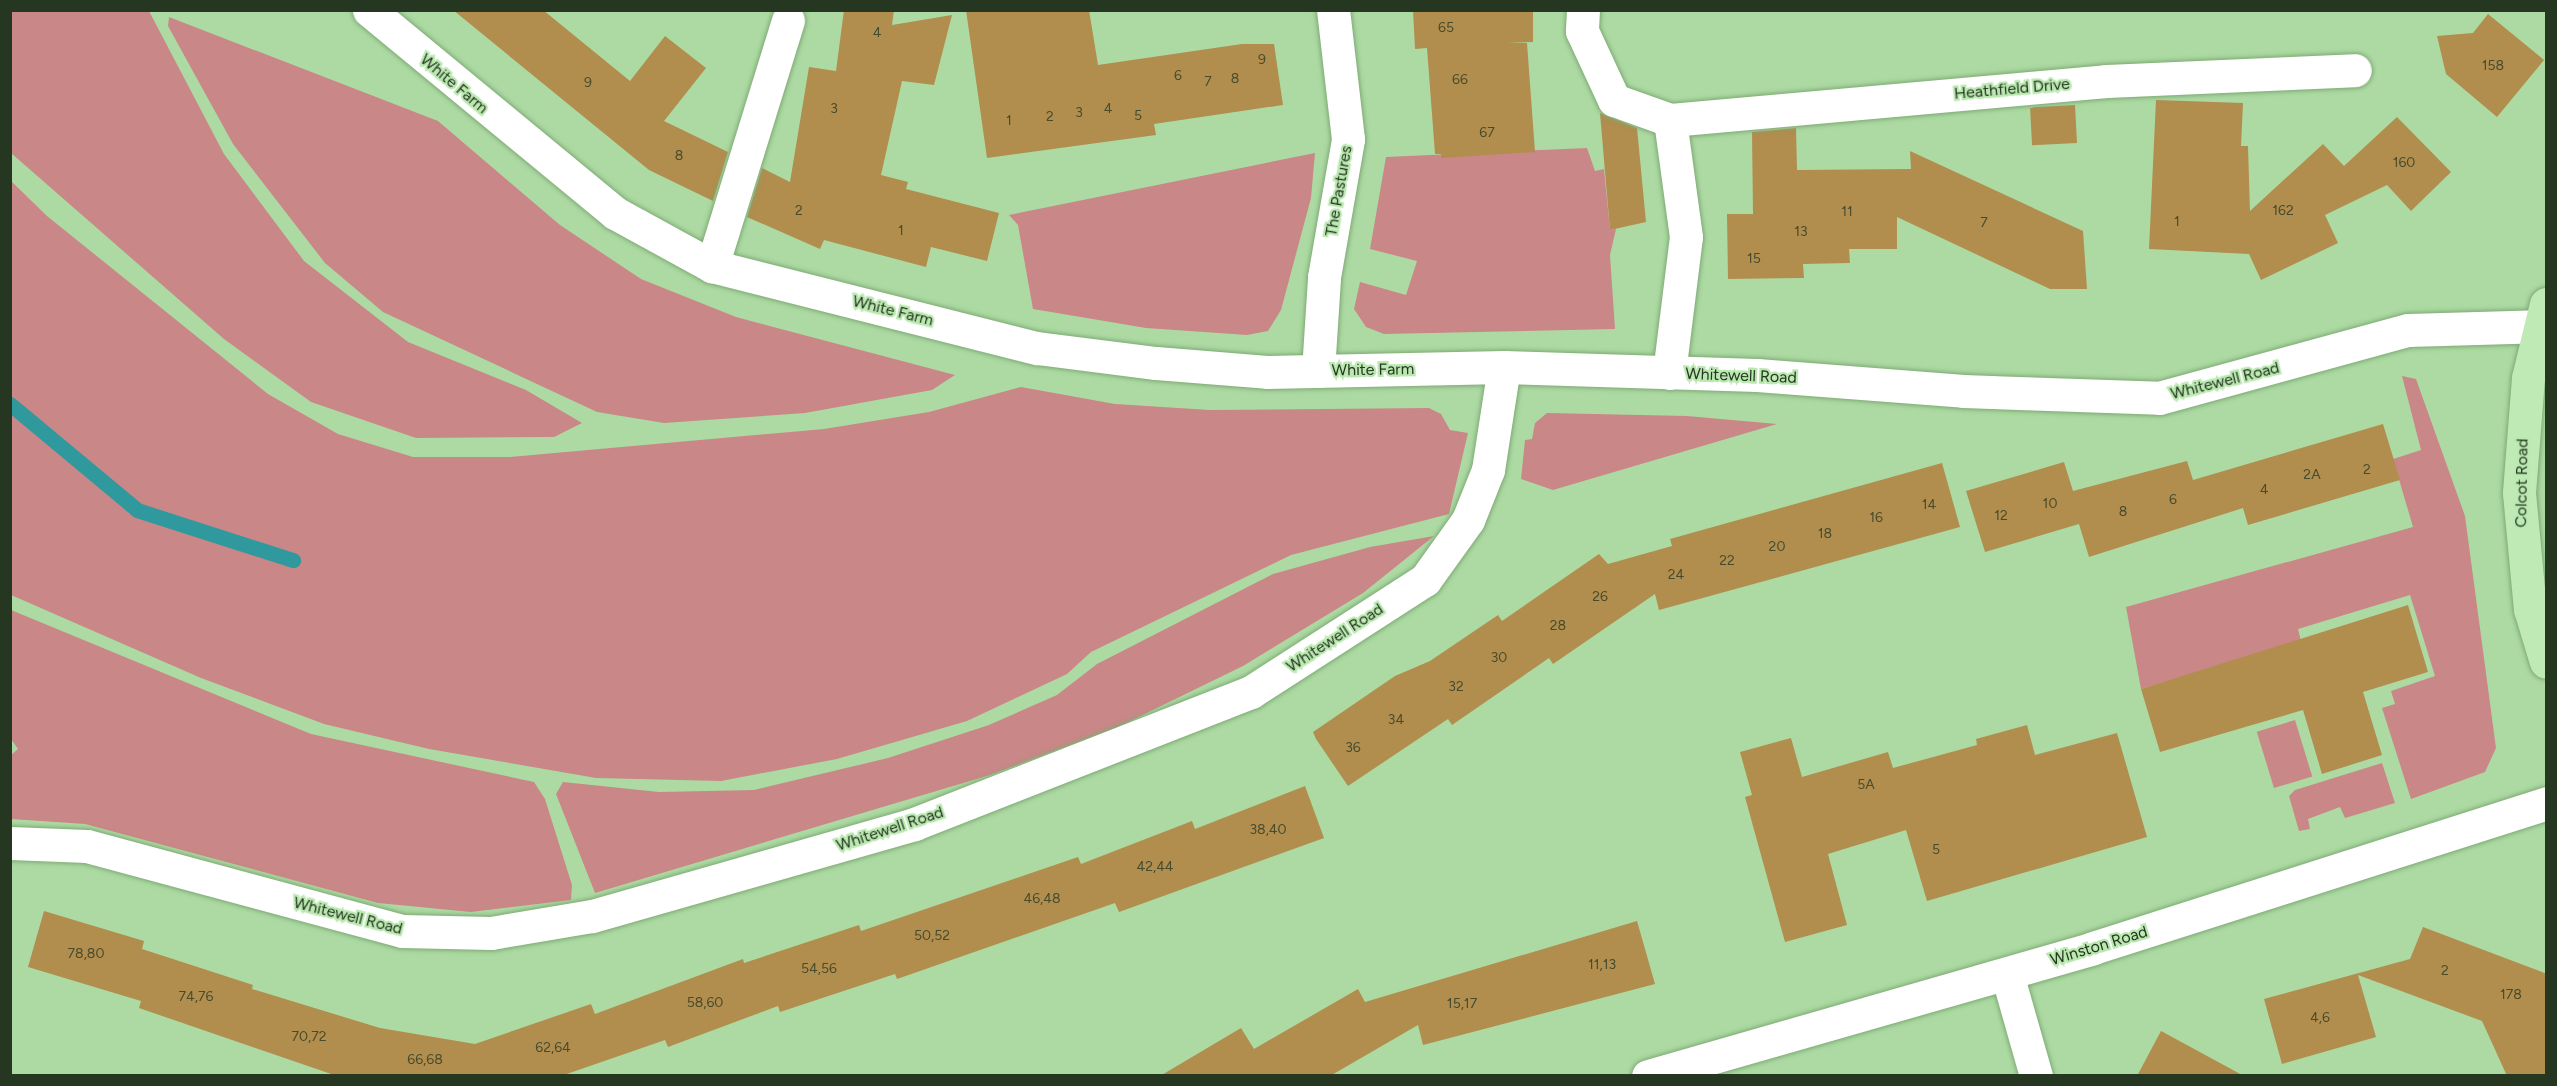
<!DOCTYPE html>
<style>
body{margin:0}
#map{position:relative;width:2557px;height:1086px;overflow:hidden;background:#addaa3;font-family:Figtree,sans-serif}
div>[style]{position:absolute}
.green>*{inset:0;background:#ca8787;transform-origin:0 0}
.stream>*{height:15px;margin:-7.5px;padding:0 7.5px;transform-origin:7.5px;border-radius:7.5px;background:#30999e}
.building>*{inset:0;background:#b18d4e;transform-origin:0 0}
.roads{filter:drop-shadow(0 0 2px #7faa75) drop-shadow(0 0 2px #7faa75)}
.minor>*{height:33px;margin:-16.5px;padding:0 16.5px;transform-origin:16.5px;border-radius:16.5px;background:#fff}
.major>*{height:33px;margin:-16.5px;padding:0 16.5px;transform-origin:16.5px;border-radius:16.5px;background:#bfeab5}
span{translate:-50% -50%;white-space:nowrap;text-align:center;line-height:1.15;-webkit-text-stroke:4.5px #bae8b0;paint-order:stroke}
.number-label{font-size:14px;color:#484c2c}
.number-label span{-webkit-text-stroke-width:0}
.street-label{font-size:16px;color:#253721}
.frame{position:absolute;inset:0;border:12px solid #253721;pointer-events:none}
</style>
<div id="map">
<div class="green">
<div style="clip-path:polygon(10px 11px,149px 11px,224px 154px,304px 261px,408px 342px,526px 390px,582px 423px,554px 437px,416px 438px,311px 402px,224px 339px,11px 153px)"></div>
<div style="clip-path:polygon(169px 17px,438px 121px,560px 225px,641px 279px,736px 317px,955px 375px,932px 390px,805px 413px,664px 423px,597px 412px,383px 312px,325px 263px,233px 144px,168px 26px)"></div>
<div style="clip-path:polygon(1587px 148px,1595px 171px,1604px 169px,1610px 230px,1616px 229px,1610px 255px,1615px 329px,1384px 334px,1366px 327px,1354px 309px,1360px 282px,1406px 295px,1417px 261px,1370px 249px,1386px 157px)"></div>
<div style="clip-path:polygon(1315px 153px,1311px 198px,1281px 310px,1268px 331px,1247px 335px,1146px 328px,1033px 309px,1018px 225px,1009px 215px)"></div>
<div style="clip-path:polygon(10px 180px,47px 216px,268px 394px,338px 434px,413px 457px,510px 457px,824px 429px,929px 412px,1021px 387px,1115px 404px,1210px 410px,1429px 408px,1441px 414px,1450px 430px,1468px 433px,1449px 514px,1291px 555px,1091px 652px,1067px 674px,967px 721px,837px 759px,721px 781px,596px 778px,429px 749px,324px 724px,201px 678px,11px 595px)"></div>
<div style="clip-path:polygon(2402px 376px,2416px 379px,2465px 516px,2496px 748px,2485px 772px,2411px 799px,2382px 708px,2395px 704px,2391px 691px,2435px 676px,2410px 595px,2298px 629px,2301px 641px,2141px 689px,2126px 607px,2413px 527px,2393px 459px,2421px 450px)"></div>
<div style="clip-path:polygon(1547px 413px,1687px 416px,1777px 424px,1553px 490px,1521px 479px,1525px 440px,1532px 439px,1535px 423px)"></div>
<div style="clip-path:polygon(1434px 536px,1363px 593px,1243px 666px,1118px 727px,990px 775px,595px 893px,556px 794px,563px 782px,659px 792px,754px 790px,888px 758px,989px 725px,1057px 695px,1097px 664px,1273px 574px,1370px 547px)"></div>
<div style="clip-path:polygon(11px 610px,311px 734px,534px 782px,545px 799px,572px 885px,571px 900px,471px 912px,378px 903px,85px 824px,11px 819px,11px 755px,18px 749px,11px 739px)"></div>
<div style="left:2295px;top:720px;width:59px;height:40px;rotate:73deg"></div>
<div style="clip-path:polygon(2382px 763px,2395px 803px,2345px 818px,2340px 807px,2308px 819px,2310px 829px,2299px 831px,2289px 796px,2295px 790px)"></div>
</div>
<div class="stream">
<div style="left:10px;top:404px;width:165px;rotate:39.8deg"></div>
<div style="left:137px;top:510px;width:164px;rotate:17.8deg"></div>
</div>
<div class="building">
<div style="clip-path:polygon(453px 10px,543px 10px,630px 81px,665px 36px,706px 68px,664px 121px,728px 152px,713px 201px,649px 170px)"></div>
<div style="clip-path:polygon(844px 10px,894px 10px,892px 25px,952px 15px,934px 85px,902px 81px,881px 175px,908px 182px,906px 189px,999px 213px,987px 261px,931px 247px,926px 267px,824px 240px,820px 249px,747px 217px,762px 168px,790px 182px,809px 67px,836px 71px)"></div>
<div style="clip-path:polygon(966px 10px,1089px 10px,1098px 65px,1242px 44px,1274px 44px,1283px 105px,1154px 124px,1156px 135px,987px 158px)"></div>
<div style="clip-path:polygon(1413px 10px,1533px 10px,1533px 42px,1507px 43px,1527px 43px,1535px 152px,1442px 158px,1441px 154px,1435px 154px,1427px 48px,1415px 49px)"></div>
<div style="clip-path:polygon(2488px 14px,2544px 60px,2497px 117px,2446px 74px,2437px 36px,2473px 33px)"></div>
<div style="clip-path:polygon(2156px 100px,2243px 103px,2241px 146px,2248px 146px,2250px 211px,2323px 144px,2344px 166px,2397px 117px,2451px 172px,2411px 211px,2387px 185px,2325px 215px,2338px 243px,2261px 280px,2249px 254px,2149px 249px)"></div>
<div style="left:2075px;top:105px;width:38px;height:45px;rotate:87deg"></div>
<div style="clip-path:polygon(1600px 113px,1637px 128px,1646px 222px,1610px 230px)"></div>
<div style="clip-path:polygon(1796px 128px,1797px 170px,1911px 169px,1910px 151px,2083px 231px,2087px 289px,2050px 289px,1897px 217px,1897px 249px,1849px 249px,1850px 263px,1803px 264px,1804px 278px,1728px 279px,1727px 214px,1753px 214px,1752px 132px)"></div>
<div style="clip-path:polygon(2383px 424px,2400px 480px,2248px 525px,2243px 508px,2089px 557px,2079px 524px,1985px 552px,1966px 491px,2064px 462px,2073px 491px,2187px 461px,2193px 480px)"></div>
<div style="clip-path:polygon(1942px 463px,1960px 527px,1659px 610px,1655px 594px,1553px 664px,1549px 658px,1452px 725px,1448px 719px,1348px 786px,1316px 739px,1313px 732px,1395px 676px,1430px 661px,1498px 615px,1502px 621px,1599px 554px,1608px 564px,1672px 546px,1670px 539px)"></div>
<div style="clip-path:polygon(2408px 605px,2428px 672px,2363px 692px,2382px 755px,2322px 774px,2303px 710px,2160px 752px,2141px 689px)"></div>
<div style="clip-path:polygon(2027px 725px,2035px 755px,2117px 733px,2147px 837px,1927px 901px,1906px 830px,1828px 854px,1847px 925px,1785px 942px,1745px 797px,1752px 795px,1740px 752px,1791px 738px,1802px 777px,1888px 752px,1893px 768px,1977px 745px,1976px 739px)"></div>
<div style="clip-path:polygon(1305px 786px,1324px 838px,1119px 912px,1115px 903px,897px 979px,895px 974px,780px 1012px,778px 1006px,668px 1047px,665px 1040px,561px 1076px,337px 1076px,139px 1008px,141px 1001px,28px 967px,44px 911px,144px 941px,142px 949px,253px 985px,252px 989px,380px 1028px,475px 1044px,591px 1004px,595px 1014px,743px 959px,744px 963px,859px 925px,861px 931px,1078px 857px,1081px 864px,1192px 821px,1195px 829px)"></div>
<div style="clip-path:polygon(1637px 921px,1655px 984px,1423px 1045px,1418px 1025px,1330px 1076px,1160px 1076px,1241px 1028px,1254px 1049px,1358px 989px,1365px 1002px)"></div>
<div style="clip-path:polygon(2423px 927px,2547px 974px,2547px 1076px,2507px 1076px,2482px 1021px,2358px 975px,2376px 1037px,2282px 1064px,2264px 999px,2410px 959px)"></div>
<div style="clip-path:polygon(2161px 1031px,2244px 1076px,2137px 1076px)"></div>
</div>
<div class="roads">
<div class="minor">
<div style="left:369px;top:10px;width:319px;rotate:39.5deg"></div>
<div style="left:615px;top:213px;width:111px;rotate:28.7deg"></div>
<div style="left:712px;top:266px;width:335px;rotate:14.2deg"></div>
<div style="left:1037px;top:348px;width:120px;rotate:7.2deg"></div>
<div style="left:1156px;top:363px;width:111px;rotate:4.6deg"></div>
<div style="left:1267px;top:372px;width:237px;rotate:-1.2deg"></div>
<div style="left:1583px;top:10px;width:21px;rotate:93deg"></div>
<div style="left:1582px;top:31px;width:76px;rotate:65.1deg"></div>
<div style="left:1614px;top:100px;width:59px;rotate:19.7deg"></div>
<div style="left:1670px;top:120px;width:438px;rotate:-5.1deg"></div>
<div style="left:2106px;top:81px;width:249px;rotate:-2.5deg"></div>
<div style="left:712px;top:266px;width:257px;rotate:-72.8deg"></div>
<div style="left:1318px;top:371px;width:94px;rotate:-86.3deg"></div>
<div style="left:1324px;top:277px;width:140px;rotate:-80.1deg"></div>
<div style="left:1348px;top:139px;width:130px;rotate:-96.6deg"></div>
<div style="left:1669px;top:373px;width:137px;rotate:-82.9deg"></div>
<div style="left:1686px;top:237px;width:118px;rotate:-97.8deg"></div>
<div style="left:10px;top:843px;width:77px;rotate:2.2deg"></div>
<div style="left:87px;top:846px;width:326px;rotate:15.1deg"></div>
<div style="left:402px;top:931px;width:89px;rotate:1.3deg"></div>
<div style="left:491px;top:933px;width:102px;rotate:-9.6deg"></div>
<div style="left:592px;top:916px;width:335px;rotate:-15.9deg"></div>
<div style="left:914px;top:824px;width:362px;rotate:-21.4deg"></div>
<div style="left:1251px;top:692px;width:207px;rotate:-32.8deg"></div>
<div style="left:1425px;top:580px;width:74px;rotate:-54.4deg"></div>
<div style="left:1468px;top:520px;width:54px;rotate:-68.2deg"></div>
<div style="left:1488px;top:470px;width:104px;rotate:-81.2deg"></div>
<div style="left:1504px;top:367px;width:253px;rotate:1.8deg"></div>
<div style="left:1757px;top:375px;width:207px;rotate:4.4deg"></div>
<div style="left:1963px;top:391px;width:196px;rotate:2deg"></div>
<div style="left:2159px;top:398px;width:258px;rotate:-15.3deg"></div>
<div style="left:2408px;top:330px;width:138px;rotate:-1.7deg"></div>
<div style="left:2007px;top:974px;width:106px;rotate:74.1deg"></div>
<div style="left:1648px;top:1076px;width:463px;rotate:-16deg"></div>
<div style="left:2093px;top:948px;width:476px;rotate:-17.7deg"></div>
</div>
<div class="major">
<div style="left:2546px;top:304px;width:76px;rotate:103.7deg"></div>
<div style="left:2528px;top:378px;width:115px;rotate:94.5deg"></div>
<div style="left:2519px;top:493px;width:117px;rotate:84.6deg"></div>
<div style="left:2530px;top:609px;width:55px;rotate:73.2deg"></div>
</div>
</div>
<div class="number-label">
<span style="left:1446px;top:28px">65</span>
<span style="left:877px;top:33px">4</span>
<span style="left:1262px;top:60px">9</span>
<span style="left:2493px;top:66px">158</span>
<span style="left:1178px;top:76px">6</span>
<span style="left:1235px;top:79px">8</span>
<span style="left:1460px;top:80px">66</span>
<span style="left:1208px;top:82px">7</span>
<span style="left:588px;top:83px">9</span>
<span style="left:834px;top:109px">3</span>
<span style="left:1108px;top:109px">4</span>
<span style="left:1079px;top:113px">3</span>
<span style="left:1138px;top:116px">5</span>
<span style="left:1050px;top:117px">2</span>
<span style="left:1009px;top:121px">1</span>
<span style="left:1487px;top:133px">67</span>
<span style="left:679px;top:156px">8</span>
<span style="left:2404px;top:163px">160</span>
<span style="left:799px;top:211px">2</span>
<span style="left:2283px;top:211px">162</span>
<span style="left:1847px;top:212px">11</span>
<span style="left:2177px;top:222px">1</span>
<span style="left:1984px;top:223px">7</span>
<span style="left:901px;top:231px">1</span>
<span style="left:1801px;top:232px">13</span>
<span style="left:1754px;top:259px">15</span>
<span style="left:2367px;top:470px">2</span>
<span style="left:2312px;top:475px">2A</span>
<span style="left:2264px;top:490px">4</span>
<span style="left:2173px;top:500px">6</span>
<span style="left:2050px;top:504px">10</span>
<span style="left:1929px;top:505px">14</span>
<span style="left:2123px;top:512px">8</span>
<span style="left:2001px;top:516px">12</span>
<span style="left:1876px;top:518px">16</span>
<span style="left:1825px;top:534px">18</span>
<span style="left:1777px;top:547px">20</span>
<span style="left:1727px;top:561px">22</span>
<span style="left:1676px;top:575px">24</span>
<span style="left:1600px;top:597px">26</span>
<span style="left:1558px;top:626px">28</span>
<span style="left:1499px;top:658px">30</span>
<span style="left:1456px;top:687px">32</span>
<span style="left:1396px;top:720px">34</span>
<span style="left:1353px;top:748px">36</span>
<span style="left:1866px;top:785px">5A</span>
<span style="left:1268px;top:830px">38,40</span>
<span style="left:1936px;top:850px">5</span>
<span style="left:1155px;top:867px">42,44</span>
<span style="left:1042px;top:899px">46,48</span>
<span style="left:932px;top:936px">50,52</span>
<span style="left:86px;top:954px">78,80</span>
<span style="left:1602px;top:965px">11,13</span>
<span style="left:819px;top:969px">54,56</span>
<span style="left:2445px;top:971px">2</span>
<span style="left:2511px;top:995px">178</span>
<span style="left:196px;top:997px">74,76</span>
<span style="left:705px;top:1003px">58,60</span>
<span style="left:1462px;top:1004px">15,17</span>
<span style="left:2320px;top:1018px">4,6</span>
<span style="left:309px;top:1037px">70,72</span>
<span style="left:553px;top:1048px">62,64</span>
<span style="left:425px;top:1060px">66,68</span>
</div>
<div class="street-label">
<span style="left:454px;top:84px;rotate:40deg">White Farm</span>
<span style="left:2012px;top:89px;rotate:-5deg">Heathfield Drive</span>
<span style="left:1339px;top:191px;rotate:-80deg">The Pastures</span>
<span style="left:893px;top:311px;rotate:14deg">White Farm</span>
<span style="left:1373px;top:370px;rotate:-1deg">White Farm</span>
<span style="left:1741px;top:376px;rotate:2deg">Whitewell Road</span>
<span style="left:2225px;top:381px;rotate:-14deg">Whitewell Road</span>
<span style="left:2522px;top:483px;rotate:-89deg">Colcot Road</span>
<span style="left:1335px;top:638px;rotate:-33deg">Whitewell Road</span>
<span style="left:890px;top:829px;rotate:-18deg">Whitewell Road</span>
<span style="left:348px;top:916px;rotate:14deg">Whitewell Road</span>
<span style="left:2099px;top:946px;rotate:-17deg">Winston Road</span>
</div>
<div class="frame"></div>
</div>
